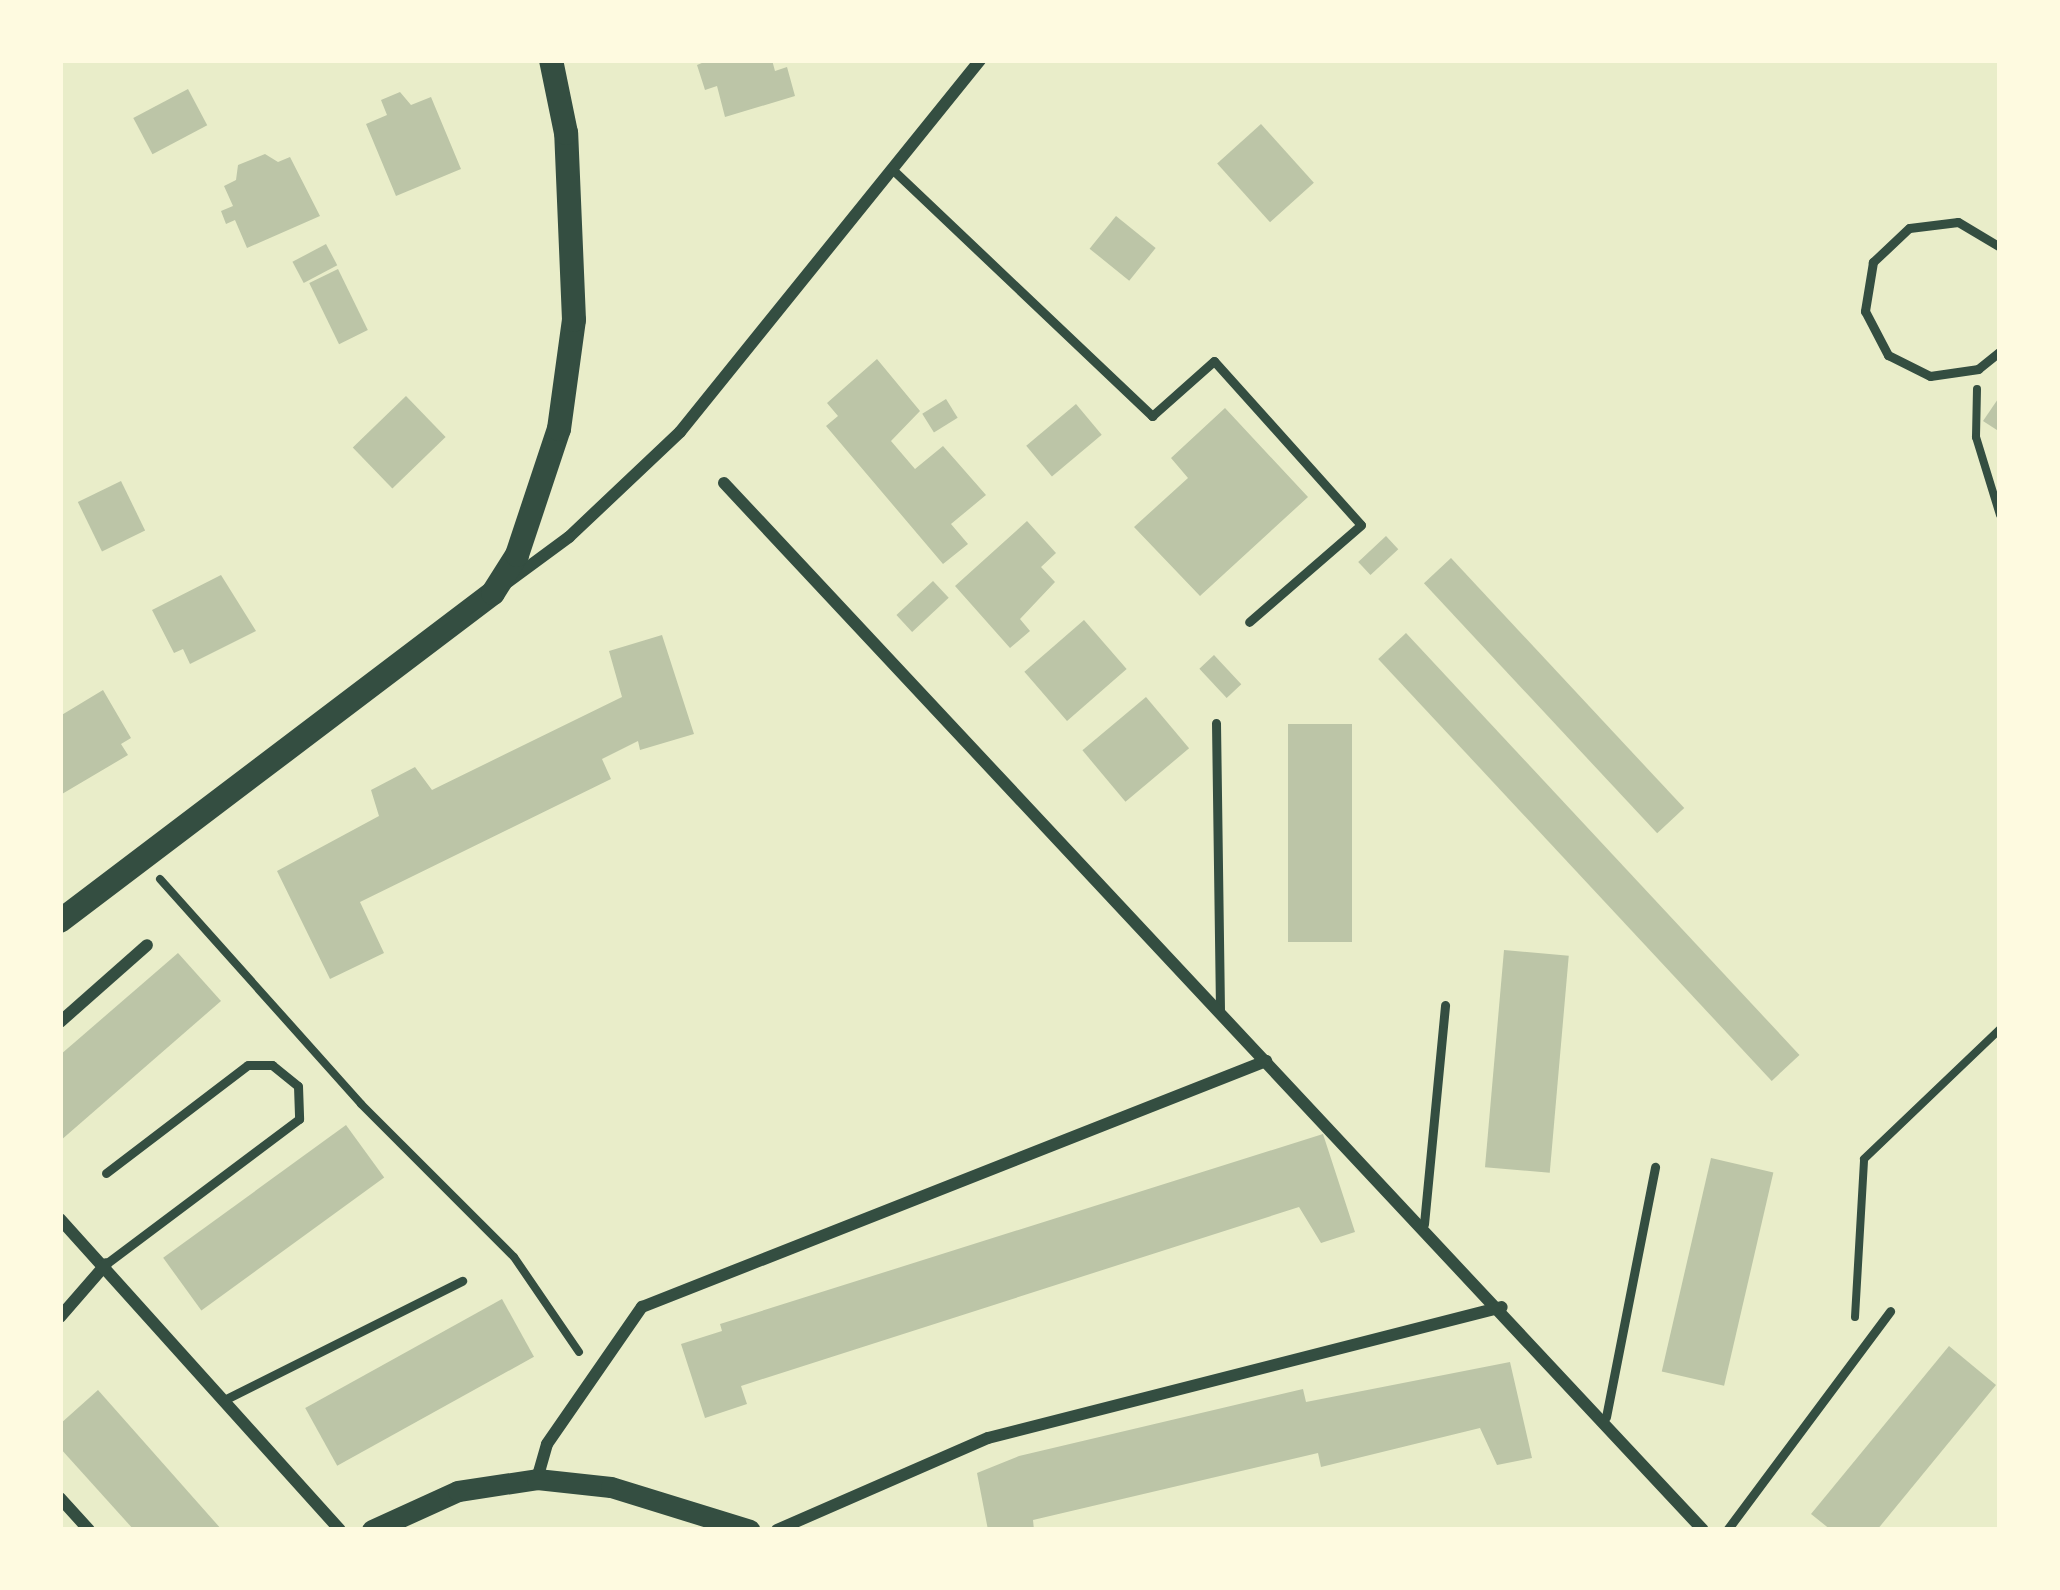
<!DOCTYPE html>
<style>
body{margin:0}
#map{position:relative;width:2060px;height:1590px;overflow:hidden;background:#e9edc9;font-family:"Nunito Sans",sans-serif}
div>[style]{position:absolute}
.building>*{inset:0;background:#bcc5a7;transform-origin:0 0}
.path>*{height:8px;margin:-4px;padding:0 4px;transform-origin:4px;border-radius:4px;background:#344e41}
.service>*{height:9px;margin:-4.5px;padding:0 4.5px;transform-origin:4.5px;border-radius:4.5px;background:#344e41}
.minor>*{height:12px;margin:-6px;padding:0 6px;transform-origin:6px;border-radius:6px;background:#344e41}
.tertiary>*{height:21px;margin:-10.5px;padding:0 10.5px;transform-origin:10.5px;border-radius:10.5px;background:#344e41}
.secondary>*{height:24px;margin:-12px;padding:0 12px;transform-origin:12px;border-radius:12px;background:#344e41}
span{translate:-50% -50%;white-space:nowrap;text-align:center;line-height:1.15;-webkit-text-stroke:10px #fefae0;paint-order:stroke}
.frame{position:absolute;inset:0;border:63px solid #fefae0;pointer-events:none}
</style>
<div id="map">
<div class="building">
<div style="clip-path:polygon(709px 60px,772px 60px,775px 71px,787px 67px,795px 96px,725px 117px,717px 86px,705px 90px,697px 65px)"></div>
<div style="left:188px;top:89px;width:41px;height:62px;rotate:62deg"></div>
<div style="clip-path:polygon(400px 92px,411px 105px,431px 97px,461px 169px,396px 196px,366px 124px,387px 115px,381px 100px)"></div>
<div style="left:1261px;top:124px;width:79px;height:59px;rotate:48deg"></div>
<div style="clip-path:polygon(265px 154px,278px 162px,290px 157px,320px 216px,247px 248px,235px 220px,226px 224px,221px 211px,233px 206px,224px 186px,236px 180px,238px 165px)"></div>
<div style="left:1116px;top:216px;width:51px;height:42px;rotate:39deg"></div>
<div style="left:326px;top:244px;width:24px;height:38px;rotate:62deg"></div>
<div style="left:338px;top:269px;width:68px;height:32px;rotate:64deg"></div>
<div style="clip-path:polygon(877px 359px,920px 411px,891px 441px,915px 469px,943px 446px,986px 495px,951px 524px,968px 544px,943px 564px,826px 426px,838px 416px,827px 403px)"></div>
<div style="left:406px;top:396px;width:57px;height:74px;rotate:46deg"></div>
<div style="clip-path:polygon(2000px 396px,2000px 432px,1983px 421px)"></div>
<div style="left:946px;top:399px;width:22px;height:28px;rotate:58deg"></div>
<div style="left:1076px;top:404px;width:40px;height:65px;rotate:50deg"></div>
<div style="clip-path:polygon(1225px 408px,1308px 497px,1200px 596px,1134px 527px,1188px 478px,1171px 458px)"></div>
<div style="left:121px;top:481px;width:55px;height:48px;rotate:64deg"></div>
<div style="clip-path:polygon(1027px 521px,1056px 553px,1041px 567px,1055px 582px,1020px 619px,1030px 631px,1010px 648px,955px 586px)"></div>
<div style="left:1386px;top:536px;width:18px;height:38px;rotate:47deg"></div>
<div style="left:1451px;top:558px;width:342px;height:37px;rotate:47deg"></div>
<div style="clip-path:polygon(221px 575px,256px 631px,190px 664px,183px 649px,174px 653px,152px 610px)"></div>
<div style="left:933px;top:581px;width:23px;height:50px;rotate:47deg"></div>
<div style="left:1084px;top:620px;width:65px;height:79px;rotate:49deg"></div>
<div style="left:1406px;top:633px;width:577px;height:38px;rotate:47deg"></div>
<div style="clip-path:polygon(662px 635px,694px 734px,640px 750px,638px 741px,602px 759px,611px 779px,360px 902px,384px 953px,330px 979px,277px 871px,379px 816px,371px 790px,415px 767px,432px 790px,622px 697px,609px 651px)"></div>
<div style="left:1214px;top:655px;width:40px;height:20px;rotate:47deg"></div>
<div style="clip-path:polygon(103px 690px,131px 738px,121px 744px,128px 755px,62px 794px,60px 716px)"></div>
<div style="left:1146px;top:697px;width:67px;height:83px;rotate:50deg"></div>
<div style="left:1288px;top:724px;width:64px;height:218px"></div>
<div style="left:1504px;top:950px;width:65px;height:218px;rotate:5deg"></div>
<div style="clip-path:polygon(178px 953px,221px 1001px,60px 1141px,60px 1055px)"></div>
<div style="left:346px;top:1125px;width:65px;height:226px;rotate:54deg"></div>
<div style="clip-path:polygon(1323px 1134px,1355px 1232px,1321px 1243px,1299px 1207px,741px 1386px,747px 1404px,705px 1418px,681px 1344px,722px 1331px,720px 1324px)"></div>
<div style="left:1711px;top:1158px;width:64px;height:219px;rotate:13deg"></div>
<div style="left:502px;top:1299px;width:66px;height:225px;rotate:61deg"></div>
<div style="clip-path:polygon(1949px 1346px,1996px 1385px,1877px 1530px,1831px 1530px,1811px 1514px)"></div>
<div style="clip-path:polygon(1510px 1362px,1532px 1458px,1497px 1465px,1480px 1428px,1321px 1467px,1318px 1453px,1033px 1520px,1034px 1530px,988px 1530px,977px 1473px,1019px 1456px,1303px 1389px,1306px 1402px)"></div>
<div style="clip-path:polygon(98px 1390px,222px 1530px,134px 1530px,60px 1448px,60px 1424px)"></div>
</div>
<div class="path">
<div style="left:1977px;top:389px;width:48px;rotate:91.2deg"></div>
<div style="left:1976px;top:437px;width:82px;rotate:72.9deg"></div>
<div style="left:160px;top:879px;width:302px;rotate:48.2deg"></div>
<div style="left:361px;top:1104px;width:216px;rotate:45deg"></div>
<div style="left:514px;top:1257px;width:115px;rotate:55.6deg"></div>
<div style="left:1855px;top:1317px;width:158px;rotate:-86.7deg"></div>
<div style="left:1864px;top:1159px;width:188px;rotate:-43.7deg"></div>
</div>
<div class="service">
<div style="left:892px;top:169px;width:359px;rotate:43.5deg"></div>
<div style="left:1152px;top:416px;width:83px;rotate:-41.6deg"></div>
<div style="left:1214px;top:361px;width:220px;rotate:48.1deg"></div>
<div style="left:1361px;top:525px;width:148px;rotate:139.1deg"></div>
<div style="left:2000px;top:247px;width:49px;rotate:-149.2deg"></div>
<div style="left:1958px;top:222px;width:49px;rotate:173deg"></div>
<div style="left:1909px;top:228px;width:50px;rotate:136.6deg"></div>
<div style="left:1873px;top:262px;width:50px;rotate:99.3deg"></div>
<div style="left:1865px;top:311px;width:50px;rotate:62.4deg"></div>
<div style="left:1888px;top:355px;width:47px;rotate:26.6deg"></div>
<div style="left:1930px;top:376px;width:49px;rotate:-8.3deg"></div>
<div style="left:1978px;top:369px;width:28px;rotate:-39deg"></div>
<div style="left:1216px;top:723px;width:289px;rotate:89.2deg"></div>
<div style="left:106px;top:1173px;width:178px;rotate:-37.3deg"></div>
<div style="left:248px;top:1065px;width:24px"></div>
<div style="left:272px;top:1065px;width:33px;rotate:39deg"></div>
<div style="left:298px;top:1086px;width:33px;rotate:88deg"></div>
<div style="left:299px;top:1119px;width:241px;rotate:143.1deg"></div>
<div style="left:1424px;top:1224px;width:220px;rotate:-84.5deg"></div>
<div style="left:228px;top:1398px;width:262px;rotate:-26.6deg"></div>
<div style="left:1606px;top:1417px;width:255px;rotate:-78.9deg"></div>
<div style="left:1727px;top:1530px;width:273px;rotate:-53.3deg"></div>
</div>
<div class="minor">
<div style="left:724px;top:483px;width:1433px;rotate:46.92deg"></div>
<div style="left:508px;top:582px;width:76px;rotate:-36.4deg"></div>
<div style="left:569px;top:537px;width:153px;rotate:-43.4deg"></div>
<div style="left:680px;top:432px;width:478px;rotate:-51.1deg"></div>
<div style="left:60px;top:1022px;width:116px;rotate:-41.5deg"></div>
<div style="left:60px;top:1219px;width:418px;rotate:48deg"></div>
<div style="left:60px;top:1317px;width:70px;rotate:-49deg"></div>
<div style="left:537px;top:1479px;width:36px;rotate:-74deg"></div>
<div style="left:547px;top:1444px;width:167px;rotate:-55.3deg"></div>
<div style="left:642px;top:1307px;width:671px;rotate:-21.52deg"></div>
<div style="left:60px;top:1498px;width:43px;rotate:47.8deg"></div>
<div style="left:777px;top:1530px;width:230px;rotate:-23.6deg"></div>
<div style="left:988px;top:1438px;width:530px;rotate:-14.3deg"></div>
</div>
<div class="tertiary">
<div style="left:372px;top:1530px;width:94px;rotate:-24.4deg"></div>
<div style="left:458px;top:1491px;width:80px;rotate:-8.6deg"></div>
<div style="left:537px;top:1479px;width:74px;rotate:6.2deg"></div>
<div style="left:611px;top:1487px;width:145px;rotate:17.2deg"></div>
</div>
<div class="secondary">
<div style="left:60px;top:921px;width:543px;rotate:-37.14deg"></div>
<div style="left:493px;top:593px;width:45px;rotate:-57.7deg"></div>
<div style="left:517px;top:555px;width:133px;rotate:-71.6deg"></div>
<div style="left:559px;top:429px;width:110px;rotate:-82.2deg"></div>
<div style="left:574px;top:320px;width:187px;rotate:-92.4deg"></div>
<div style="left:566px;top:133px;width:75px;rotate:-101.6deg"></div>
</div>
<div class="frame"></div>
</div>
